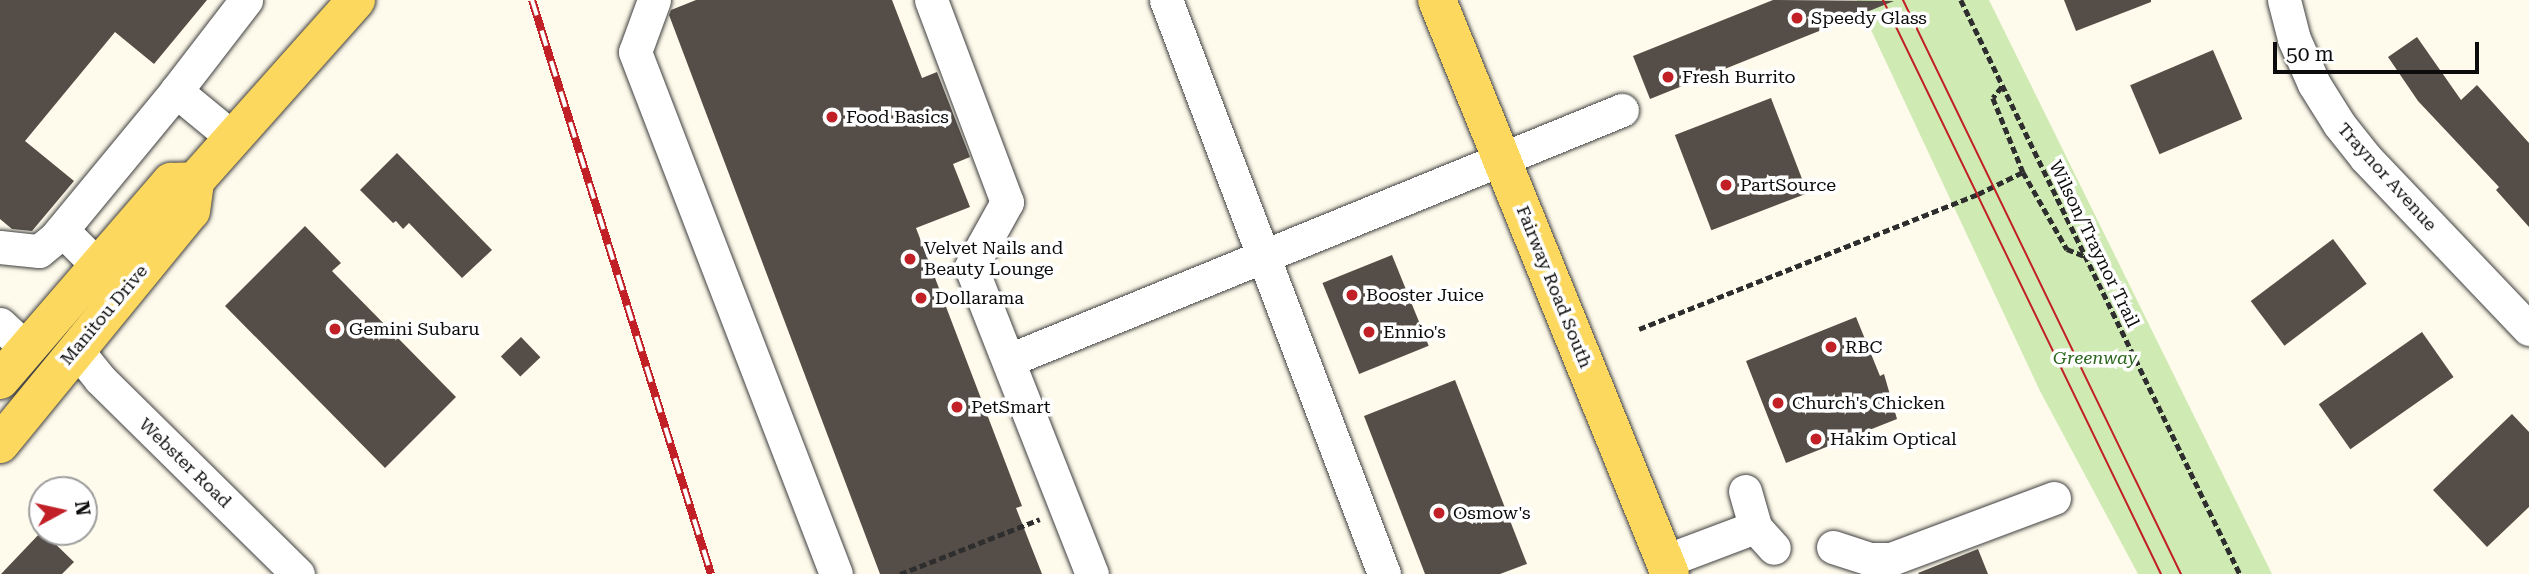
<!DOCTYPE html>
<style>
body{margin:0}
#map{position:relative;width:2529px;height:574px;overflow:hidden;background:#fffbec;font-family:"Roboto Serif",serif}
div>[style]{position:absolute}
.green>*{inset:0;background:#d0eab4}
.building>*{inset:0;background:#554e48;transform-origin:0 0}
.path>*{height:4.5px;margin-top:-2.25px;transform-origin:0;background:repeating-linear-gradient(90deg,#2e2e2e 0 7px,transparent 0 10.5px)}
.roads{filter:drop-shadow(0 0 2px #3f3f3f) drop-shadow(0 0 2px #3f3f3f)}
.minor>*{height:33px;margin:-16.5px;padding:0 16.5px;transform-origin:16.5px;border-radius:16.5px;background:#fff}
.major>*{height:38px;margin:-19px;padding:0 19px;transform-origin:19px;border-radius:19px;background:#fdd85e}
.tram>*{height:2px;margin:-1px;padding:0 1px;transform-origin:1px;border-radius:1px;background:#c02026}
.rail>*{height:8px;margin-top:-4px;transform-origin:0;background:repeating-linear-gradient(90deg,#fff 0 16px,#c02026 0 32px);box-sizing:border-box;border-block:2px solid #c02026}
.dots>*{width:19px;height:19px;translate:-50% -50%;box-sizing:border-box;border:4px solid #fff;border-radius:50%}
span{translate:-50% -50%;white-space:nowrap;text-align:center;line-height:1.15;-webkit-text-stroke:7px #fff;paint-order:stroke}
.poi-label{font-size:18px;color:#0c0c0c}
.left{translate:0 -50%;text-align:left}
.street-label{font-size:18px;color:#0c0c0c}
.park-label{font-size:18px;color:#29661b;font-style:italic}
.north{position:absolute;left:28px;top:476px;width:70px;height:70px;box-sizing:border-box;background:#fff;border:2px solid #9e9e9e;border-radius:50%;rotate:82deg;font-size:19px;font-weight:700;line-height:28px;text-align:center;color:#0c0c0c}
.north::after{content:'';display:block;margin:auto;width:24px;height:32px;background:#c02026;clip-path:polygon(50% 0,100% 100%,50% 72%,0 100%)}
.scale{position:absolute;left:2273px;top:42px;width:206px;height:32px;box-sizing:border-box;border:4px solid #0c0c0c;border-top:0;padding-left:9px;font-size:21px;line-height:24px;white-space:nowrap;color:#0c0c0c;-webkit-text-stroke:5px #fff;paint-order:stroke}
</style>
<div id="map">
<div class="green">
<div style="clip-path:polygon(1857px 0,1989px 0,2272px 574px,2138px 574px,2040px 391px)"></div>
</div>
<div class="building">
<div style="clip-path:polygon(0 0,207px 0,154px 64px,115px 32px,25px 141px,74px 181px,32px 231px,12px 229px,0 219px)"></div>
<div style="clip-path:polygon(696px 0,892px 0,922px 78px,937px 72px,970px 157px,953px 164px,970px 207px,916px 228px,1022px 506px,1016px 508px,1042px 574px,880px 574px,669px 15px,671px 10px)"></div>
<div style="clip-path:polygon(1773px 0,1894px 1px,1650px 99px,1633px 56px)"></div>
<div style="clip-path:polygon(2064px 0,2151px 0,2151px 2px,2076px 31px)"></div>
<div style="clip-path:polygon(2417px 37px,2461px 100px,2477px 85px,2529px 143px,2529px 227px,2496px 190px,2499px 187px,2418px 101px,2388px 57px)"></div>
<div style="left:2213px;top:50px;width:75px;height:90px;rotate:67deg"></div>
<div style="left:1771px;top:98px;width:102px;height:103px;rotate:69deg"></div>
<div style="clip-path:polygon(397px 153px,492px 250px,462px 278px,409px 223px,403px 229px,396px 221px,393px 223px,360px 190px)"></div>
<div style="clip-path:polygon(305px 226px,341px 263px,332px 271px,456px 397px,385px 468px,225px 306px)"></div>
<div style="left:2333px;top:239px;width:56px;height:103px;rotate:53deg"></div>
<div style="left:1392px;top:255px;width:98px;height:75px;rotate:68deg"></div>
<div style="clip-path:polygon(1856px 317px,1880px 376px,1884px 374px,1897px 419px,1786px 463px,1746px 361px)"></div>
<div style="left:2422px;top:332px;width:55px;height:126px;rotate:55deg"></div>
<div style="left:521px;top:337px;width:28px;height:28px;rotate:46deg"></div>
<div style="clip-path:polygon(1455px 380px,1527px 564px,1500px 574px,1425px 574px,1364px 416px)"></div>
<div style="clip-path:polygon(2512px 414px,2529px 432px,2529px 507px,2487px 547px,2433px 490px)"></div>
<div style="clip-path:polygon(42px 531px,74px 562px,62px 574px,1px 574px)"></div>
<div style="clip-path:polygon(1978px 549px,1988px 574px,1919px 574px,1918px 573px)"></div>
</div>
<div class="path">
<div style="left:1961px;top:0;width:638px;rotate:64.08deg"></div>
<div style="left:2002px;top:87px;width:14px;rotate:129deg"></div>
<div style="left:1993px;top:98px;width:80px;rotate:67.9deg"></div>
<div style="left:2023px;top:172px;width:89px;rotate:60.3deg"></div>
<div style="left:2067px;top:249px;width:18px;rotate:22deg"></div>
<div style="left:1639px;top:329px;width:365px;rotate:-21.7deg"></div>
<div style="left:1978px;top:194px;width:50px;rotate:-26.1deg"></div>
<div style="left:900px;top:574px;width:150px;rotate:-21.4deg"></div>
</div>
<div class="roads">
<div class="minor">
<div style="left:654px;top:0;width:55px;rotate:110.1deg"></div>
<div style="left:635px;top:52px;width:559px;rotate:68.94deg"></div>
<div style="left:931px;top:0;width:216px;rotate:69.4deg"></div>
<div style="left:1007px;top:202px;width:74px;rotate:119deg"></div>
<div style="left:971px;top:267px;width:330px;rotate:68.5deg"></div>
<div style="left:1166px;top:0;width:614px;rotate:69.2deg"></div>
<div style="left:2284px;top:0;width:40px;rotate:75.6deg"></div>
<div style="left:2294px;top:39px;width:49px;rotate:66deg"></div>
<div style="left:2314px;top:84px;width:47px;rotate:58deg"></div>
<div style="left:2339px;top:124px;width:43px;rotate:51.5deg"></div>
<div style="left:2366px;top:158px;width:236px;rotate:46.4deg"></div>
<div style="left:233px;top:138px;width:74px;rotate:-140.5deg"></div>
<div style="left:176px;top:91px;width:115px;rotate:-52.4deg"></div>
<div style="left:62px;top:230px;width:49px;rotate:45deg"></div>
<div style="left:0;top:247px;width:39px;rotate:6deg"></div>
<div style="left:39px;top:251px;width:21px;rotate:-39deg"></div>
<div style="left:55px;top:238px;width:190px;rotate:-50.5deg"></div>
<div style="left:0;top:324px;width:35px;rotate:43deg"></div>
<div style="left:75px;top:348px;width:40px;rotate:51deg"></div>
<div style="left:100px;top:379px;width:278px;rotate:44.6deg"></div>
<div style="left:1009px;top:360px;width:662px;rotate:-22.19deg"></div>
<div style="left:1745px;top:491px;width:37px;rotate:74deg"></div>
<div style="left:1755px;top:527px;width:28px;rotate:48deg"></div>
<div style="left:1833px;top:547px;width:40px;rotate:18deg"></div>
<div style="left:1871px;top:559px;width:20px"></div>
<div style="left:1891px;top:559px;width:174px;rotate:-20.5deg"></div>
<div style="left:1665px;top:561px;width:96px;rotate:-20.7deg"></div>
</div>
<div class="major">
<div style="left:1437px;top:0;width:619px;rotate:67.91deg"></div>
<div style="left:0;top:380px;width:262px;rotate:-49.2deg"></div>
<div style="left:171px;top:182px;width:24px;rotate:-2deg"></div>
<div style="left:0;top:444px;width:301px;rotate:-50.7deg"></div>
<div style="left:191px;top:211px;width:30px;rotate:-82deg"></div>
<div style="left:195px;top:181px;width:242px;rotate:-48.3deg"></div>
</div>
</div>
<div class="tram">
<div style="left:1883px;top:0;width:638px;rotate:64.16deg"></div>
<div style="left:1903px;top:0;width:638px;rotate:64.16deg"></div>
</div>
<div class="rail">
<div style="left:532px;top:0;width:601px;rotate:72.68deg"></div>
</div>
<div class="dots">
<div style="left:1797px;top:18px;background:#c02026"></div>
<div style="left:1668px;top:77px;background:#c02026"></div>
<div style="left:832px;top:117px;background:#c02026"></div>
<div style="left:1726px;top:185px;background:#c02026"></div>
<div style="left:910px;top:259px;background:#c02026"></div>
<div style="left:1352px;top:295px;background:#c02026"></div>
<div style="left:921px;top:298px;background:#c02026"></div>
<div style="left:335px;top:329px;background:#c02026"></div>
<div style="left:1369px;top:332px;background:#c02026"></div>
<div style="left:1831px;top:347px;background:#c02026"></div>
<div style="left:1778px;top:403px;background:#c02026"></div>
<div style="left:957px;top:407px;background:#c02026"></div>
<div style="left:1816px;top:439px;background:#c02026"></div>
<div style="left:1439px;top:513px;background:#c02026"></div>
</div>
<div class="poi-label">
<span class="left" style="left:1811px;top:18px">Speedy Glass</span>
<span class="left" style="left:1682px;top:77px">Fresh Burrito</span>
<span class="left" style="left:846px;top:117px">Food Basics</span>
<span class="left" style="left:1740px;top:185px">PartSource</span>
<span class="left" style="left:924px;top:259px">Velvet Nails and<br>Beauty Lounge</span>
<span class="left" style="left:1366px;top:295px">Booster Juice</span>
<span class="left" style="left:935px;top:298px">Dollarama</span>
<span class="left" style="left:349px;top:329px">Gemini Subaru</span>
<span class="left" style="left:1383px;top:332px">Ennio's</span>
<span class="left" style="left:1845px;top:347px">RBC</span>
<span class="left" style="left:1792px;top:403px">Church's Chicken</span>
<span class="left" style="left:971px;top:407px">PetSmart</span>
<span class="left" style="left:1830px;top:439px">Hakim Optical</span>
<span class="left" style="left:1453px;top:513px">Osmow's</span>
</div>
<div class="street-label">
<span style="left:2387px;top:177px;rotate:48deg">Traynor Avenue</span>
<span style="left:2094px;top:244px;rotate:64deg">Wilson/Traynor Trail</span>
<span style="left:1554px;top:287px;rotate:68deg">Fairway Road South</span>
<span style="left:104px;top:315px;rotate:-50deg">Manitou Drive</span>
<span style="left:185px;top:463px;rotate:44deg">Webster Road</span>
</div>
<div class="park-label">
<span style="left:2095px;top:358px">Greenway</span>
</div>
<div class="north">N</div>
<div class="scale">50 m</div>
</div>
